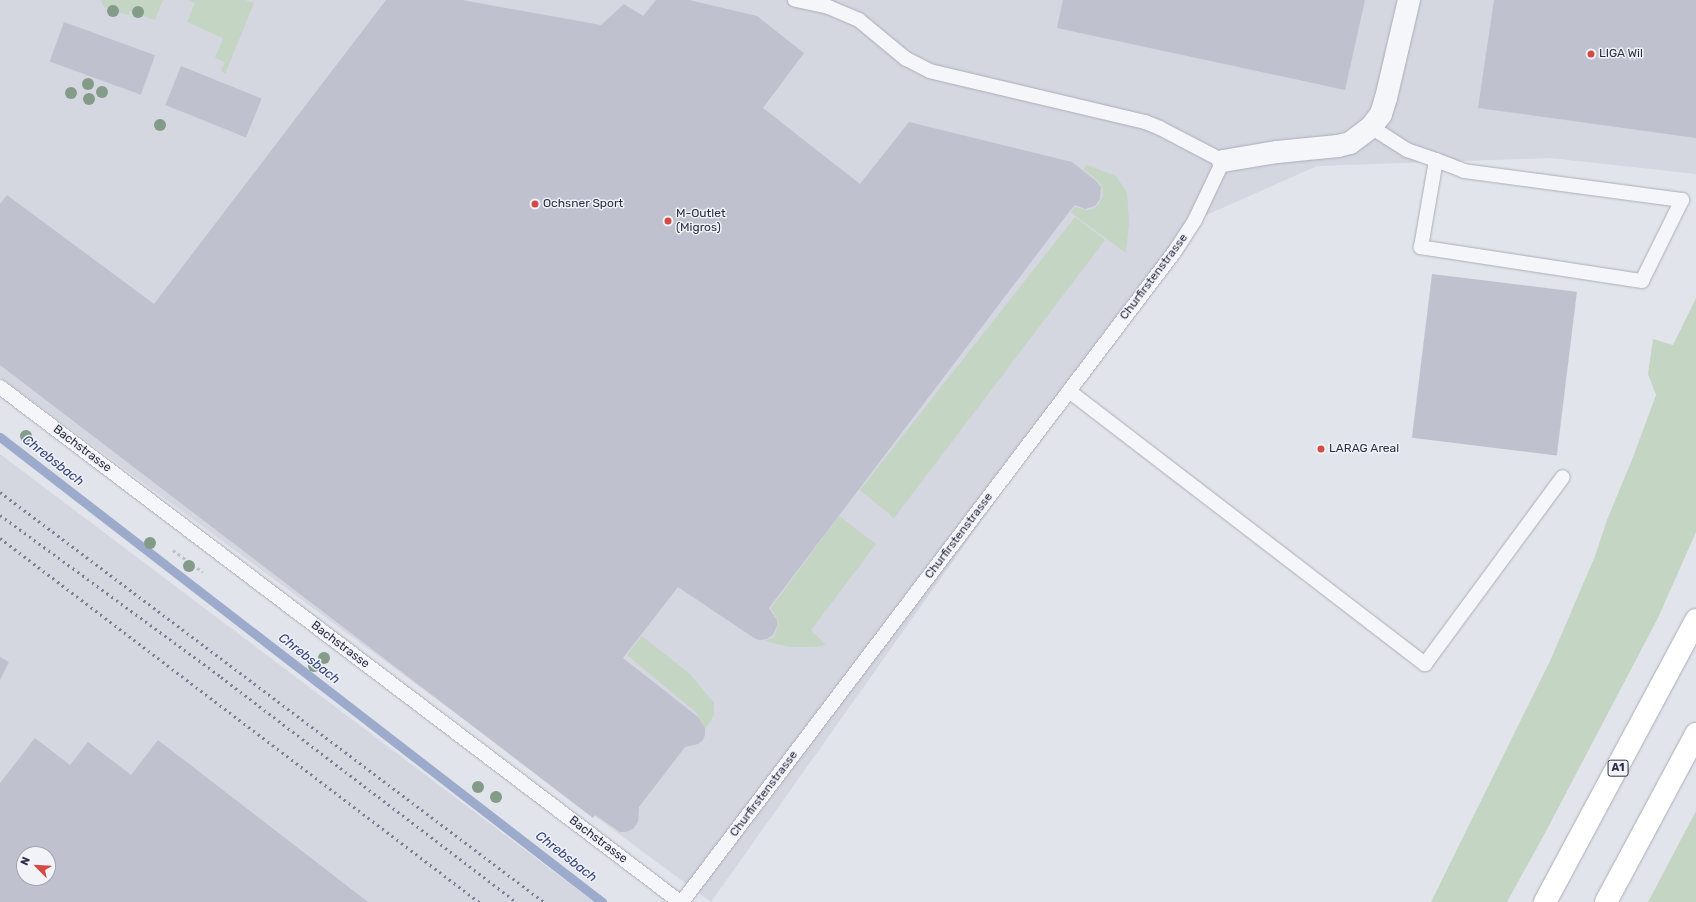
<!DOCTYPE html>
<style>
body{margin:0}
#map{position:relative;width:1696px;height:902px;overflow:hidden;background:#e2e4eb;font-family:Rubik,sans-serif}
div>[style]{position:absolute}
.built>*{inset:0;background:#d4d6e0}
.green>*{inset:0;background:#c4d5c3}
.stream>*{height:9px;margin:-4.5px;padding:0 4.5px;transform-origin:4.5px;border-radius:4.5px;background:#9caacc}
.building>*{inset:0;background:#bfc2ce;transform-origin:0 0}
.path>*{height:2.5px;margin-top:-1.25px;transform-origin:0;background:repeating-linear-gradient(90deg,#c0c2ca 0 3px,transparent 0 6px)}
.roads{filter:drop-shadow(0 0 1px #aaadb9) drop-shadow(0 0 1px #aaadb9)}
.service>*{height:14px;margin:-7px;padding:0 7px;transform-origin:7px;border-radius:7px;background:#f5f6f9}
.minor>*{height:22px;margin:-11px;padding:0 11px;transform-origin:11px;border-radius:11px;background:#f5f6f9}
.motorway>*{height:22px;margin:-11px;padding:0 11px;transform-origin:11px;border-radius:11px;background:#fff}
.rail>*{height:3px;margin-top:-1.5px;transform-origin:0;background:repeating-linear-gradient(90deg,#7b8095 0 2px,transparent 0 6px)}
.trees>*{width:12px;height:12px;margin:-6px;border-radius:50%;background:#839b88}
.dots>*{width:11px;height:11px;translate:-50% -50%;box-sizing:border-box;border:2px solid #f2f3f8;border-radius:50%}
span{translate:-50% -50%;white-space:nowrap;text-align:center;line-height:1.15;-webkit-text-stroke:3px #f2f3f8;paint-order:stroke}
.shield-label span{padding:1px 3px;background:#f2f3f8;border:1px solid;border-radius:3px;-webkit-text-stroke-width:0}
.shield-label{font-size:11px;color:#292e44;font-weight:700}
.poi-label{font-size:12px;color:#292e44}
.left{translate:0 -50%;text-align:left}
.street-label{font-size:12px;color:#292e44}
.water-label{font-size:13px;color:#32437a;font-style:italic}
.north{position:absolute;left:16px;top:846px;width:40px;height:40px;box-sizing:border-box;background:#f2f3f8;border:1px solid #a2a4b0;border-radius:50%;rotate:294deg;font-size:11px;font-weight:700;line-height:16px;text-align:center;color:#292e44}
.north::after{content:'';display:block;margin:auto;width:14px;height:18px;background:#d34b44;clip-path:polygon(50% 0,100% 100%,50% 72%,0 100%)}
</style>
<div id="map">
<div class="built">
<div style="clip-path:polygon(0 0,1696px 0,1696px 174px,1550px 158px,1317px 166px,1195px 220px,711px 902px,0 377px)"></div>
<div style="clip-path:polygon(evenodd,0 454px,594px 902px,0 902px,0 454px,24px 854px,48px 854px,48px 878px,24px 878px,24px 854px)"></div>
</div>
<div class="green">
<div style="clip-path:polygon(101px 0,163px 0,155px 20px,129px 11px,130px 15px,117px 12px,103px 6px)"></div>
<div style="clip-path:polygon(188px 0,245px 0,254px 3px,225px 74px,221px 70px,225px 62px,215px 58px,223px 38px,187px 22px,195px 3px)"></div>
<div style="clip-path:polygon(1087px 165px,1116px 176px,1127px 193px,1129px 223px,1126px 253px,1070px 212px,1075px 207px,1087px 210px,1093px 209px,1098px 205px,1103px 196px,1102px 187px,1097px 180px,1083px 169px)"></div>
<div style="clip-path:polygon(1075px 217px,1105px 240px,894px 518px,860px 490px)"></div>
<div style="clip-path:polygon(1696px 298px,1696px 532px,1658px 618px,1544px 835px,1507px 902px,1431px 902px,1550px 661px,1595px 556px,1607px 520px,1633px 457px,1656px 395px,1648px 374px,1653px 339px,1673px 345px)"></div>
<div style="clip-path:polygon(839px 516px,876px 544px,811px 630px,826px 645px,815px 647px,790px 647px,765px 641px,774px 637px,777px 628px,778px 621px,771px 608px)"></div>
<div style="clip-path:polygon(642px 636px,690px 674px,714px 703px,714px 715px,702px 734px,697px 713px,627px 655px)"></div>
<div style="clip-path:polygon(1696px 811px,1696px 902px,1648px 902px)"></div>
</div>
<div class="stream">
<div style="left:0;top:437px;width:761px;rotate:37.68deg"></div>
</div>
<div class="building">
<div style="clip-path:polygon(386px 0,462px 0,601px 25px,624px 4px,643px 16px,656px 0,689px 0,757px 16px,804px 53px,763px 108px,860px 184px,909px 122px,1072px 162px,1095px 180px,1101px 187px,1100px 199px,1095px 206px,1085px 209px,1075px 205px,1069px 212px,769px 608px,777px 620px,777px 626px,773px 635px,767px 639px,759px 640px,754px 638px,678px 587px,623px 658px,698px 717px,705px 728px,705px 735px,703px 740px,698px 744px,685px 747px,639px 807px,638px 822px,633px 829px,626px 832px,620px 832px,595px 815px,593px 818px,0 365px,0 204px,7px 195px,154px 304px)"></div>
<div style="clip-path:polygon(1063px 0,1365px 0,1345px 90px,1057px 28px)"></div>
<div style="clip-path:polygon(1494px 0,1696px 0,1696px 138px,1478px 108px)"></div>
<div style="left:64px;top:22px;width:97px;height:42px;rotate:20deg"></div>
<div style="left:181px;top:66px;width:87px;height:42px;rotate:22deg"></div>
<div style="left:1432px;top:274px;width:146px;height:165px;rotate:7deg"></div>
<div style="clip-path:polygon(0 657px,9px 662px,0 680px)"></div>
<div style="clip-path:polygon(evenodd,35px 738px,70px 765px,88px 742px,131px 775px,158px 740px,368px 902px,0 902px,0 783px,35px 738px,24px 854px,48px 854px,48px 878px,24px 878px,24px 854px)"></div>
</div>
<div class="path">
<div style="left:173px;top:550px;width:37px;rotate:36deg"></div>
</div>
<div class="roads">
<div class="service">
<div style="left:1371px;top:127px;width:43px;rotate:32.6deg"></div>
<div style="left:1407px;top:150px;width:31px;rotate:19deg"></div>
<div style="left:1436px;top:160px;width:30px;rotate:21deg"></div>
<div style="left:1464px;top:171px;width:220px;rotate:7.6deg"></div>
<div style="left:1682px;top:200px;width:90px;rotate:116.3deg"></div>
<div style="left:1642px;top:281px;width:224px;rotate:-171.3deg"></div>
<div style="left:1421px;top:247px;width:88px;rotate:-80.2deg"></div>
<div style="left:0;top:387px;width:853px;rotate:37.14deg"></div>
<div style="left:1069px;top:391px;width:449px;rotate:37.5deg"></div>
<div style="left:1425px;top:664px;width:232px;rotate:-53.6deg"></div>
<div style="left:682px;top:902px;width:817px;rotate:-52.86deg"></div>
<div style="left:1175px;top:251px;width:37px;rotate:-57deg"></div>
<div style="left:1195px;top:220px;width:65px;rotate:-64.6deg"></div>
<div style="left:1223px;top:161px;width:71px;rotate:-152.4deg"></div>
<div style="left:1160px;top:128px;width:16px;rotate:-158deg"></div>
<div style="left:1145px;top:122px;width:221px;rotate:-166.7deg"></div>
<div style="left:930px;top:71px;width:27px;rotate:-153deg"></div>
<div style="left:906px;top:59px;width:61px;rotate:-140.3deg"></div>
<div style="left:859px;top:20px;width:33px;rotate:-157deg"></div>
<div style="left:829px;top:7px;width:35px;rotate:-168deg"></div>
</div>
<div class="minor">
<div style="left:1223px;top:161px;width:55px;rotate:-9.5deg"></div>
<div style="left:1277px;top:152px;width:61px;rotate:-5.6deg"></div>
<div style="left:1338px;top:146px;width:12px;rotate:-14deg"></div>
<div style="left:1350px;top:143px;width:26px;rotate:-37deg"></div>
<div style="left:1371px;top:127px;width:16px;rotate:-52deg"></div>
<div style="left:1381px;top:114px;width:17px;rotate:-73deg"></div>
<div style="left:1386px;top:98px;width:101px;rotate:-76.8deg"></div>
</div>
<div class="motorway">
<div style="left:1545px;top:902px;width:320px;rotate:-61.8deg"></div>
<div style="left:1606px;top:902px;width:191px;rotate:-61.8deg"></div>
</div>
</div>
<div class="rail">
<div style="left:0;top:492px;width:681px;rotate:37deg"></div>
<div style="left:0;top:515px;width:274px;rotate:36.2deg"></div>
<div style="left:221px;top:677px;width:371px;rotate:37.3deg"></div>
<div style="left:0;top:538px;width:602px;rotate:37.23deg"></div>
</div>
<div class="trees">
<div style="left:113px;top:11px"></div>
<div style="left:138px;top:12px"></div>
<div style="left:88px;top:84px"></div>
<div style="left:102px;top:92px"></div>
<div style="left:71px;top:93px"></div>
<div style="left:89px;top:99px"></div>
<div style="left:160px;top:125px"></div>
<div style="left:26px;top:436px"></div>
<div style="left:150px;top:543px"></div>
<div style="left:189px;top:566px"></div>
<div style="left:324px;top:658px"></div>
<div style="left:314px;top:666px"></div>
<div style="left:478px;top:787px"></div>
<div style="left:496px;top:797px"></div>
</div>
<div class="dots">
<div style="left:1591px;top:54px;background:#d34b44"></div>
<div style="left:535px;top:204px;background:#d34b44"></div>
<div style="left:668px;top:221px;background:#d34b44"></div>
<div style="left:1321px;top:449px;background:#d34b44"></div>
</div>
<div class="shield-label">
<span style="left:1618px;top:768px">A1</span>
</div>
<div class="poi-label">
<span class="left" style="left:1599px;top:54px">LIGA Wil</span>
<span class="left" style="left:543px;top:204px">Ochsner Sport</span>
<span class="left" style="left:676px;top:221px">M-Outlet<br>(Migros)</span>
<span class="left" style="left:1329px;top:449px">LARAG Areal</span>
</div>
<div class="street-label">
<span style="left:1154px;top:277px;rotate:-53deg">Churfirstenstrasse</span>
<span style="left:82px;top:449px;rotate:37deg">Bachstrasse</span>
<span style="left:959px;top:536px;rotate:-53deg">Churfirstenstrasse</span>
<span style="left:340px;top:645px;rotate:37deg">Bachstrasse</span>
<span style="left:764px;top:794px;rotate:-53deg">Churfirstenstrasse</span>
<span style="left:598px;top:840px;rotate:37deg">Bachstrasse</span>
</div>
<div class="water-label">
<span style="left:53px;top:461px;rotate:38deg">Chrebsbach</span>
<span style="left:309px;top:659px;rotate:38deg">Chrebsbach</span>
<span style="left:566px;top:857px;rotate:38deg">Chrebsbach</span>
</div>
<div class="north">N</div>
</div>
